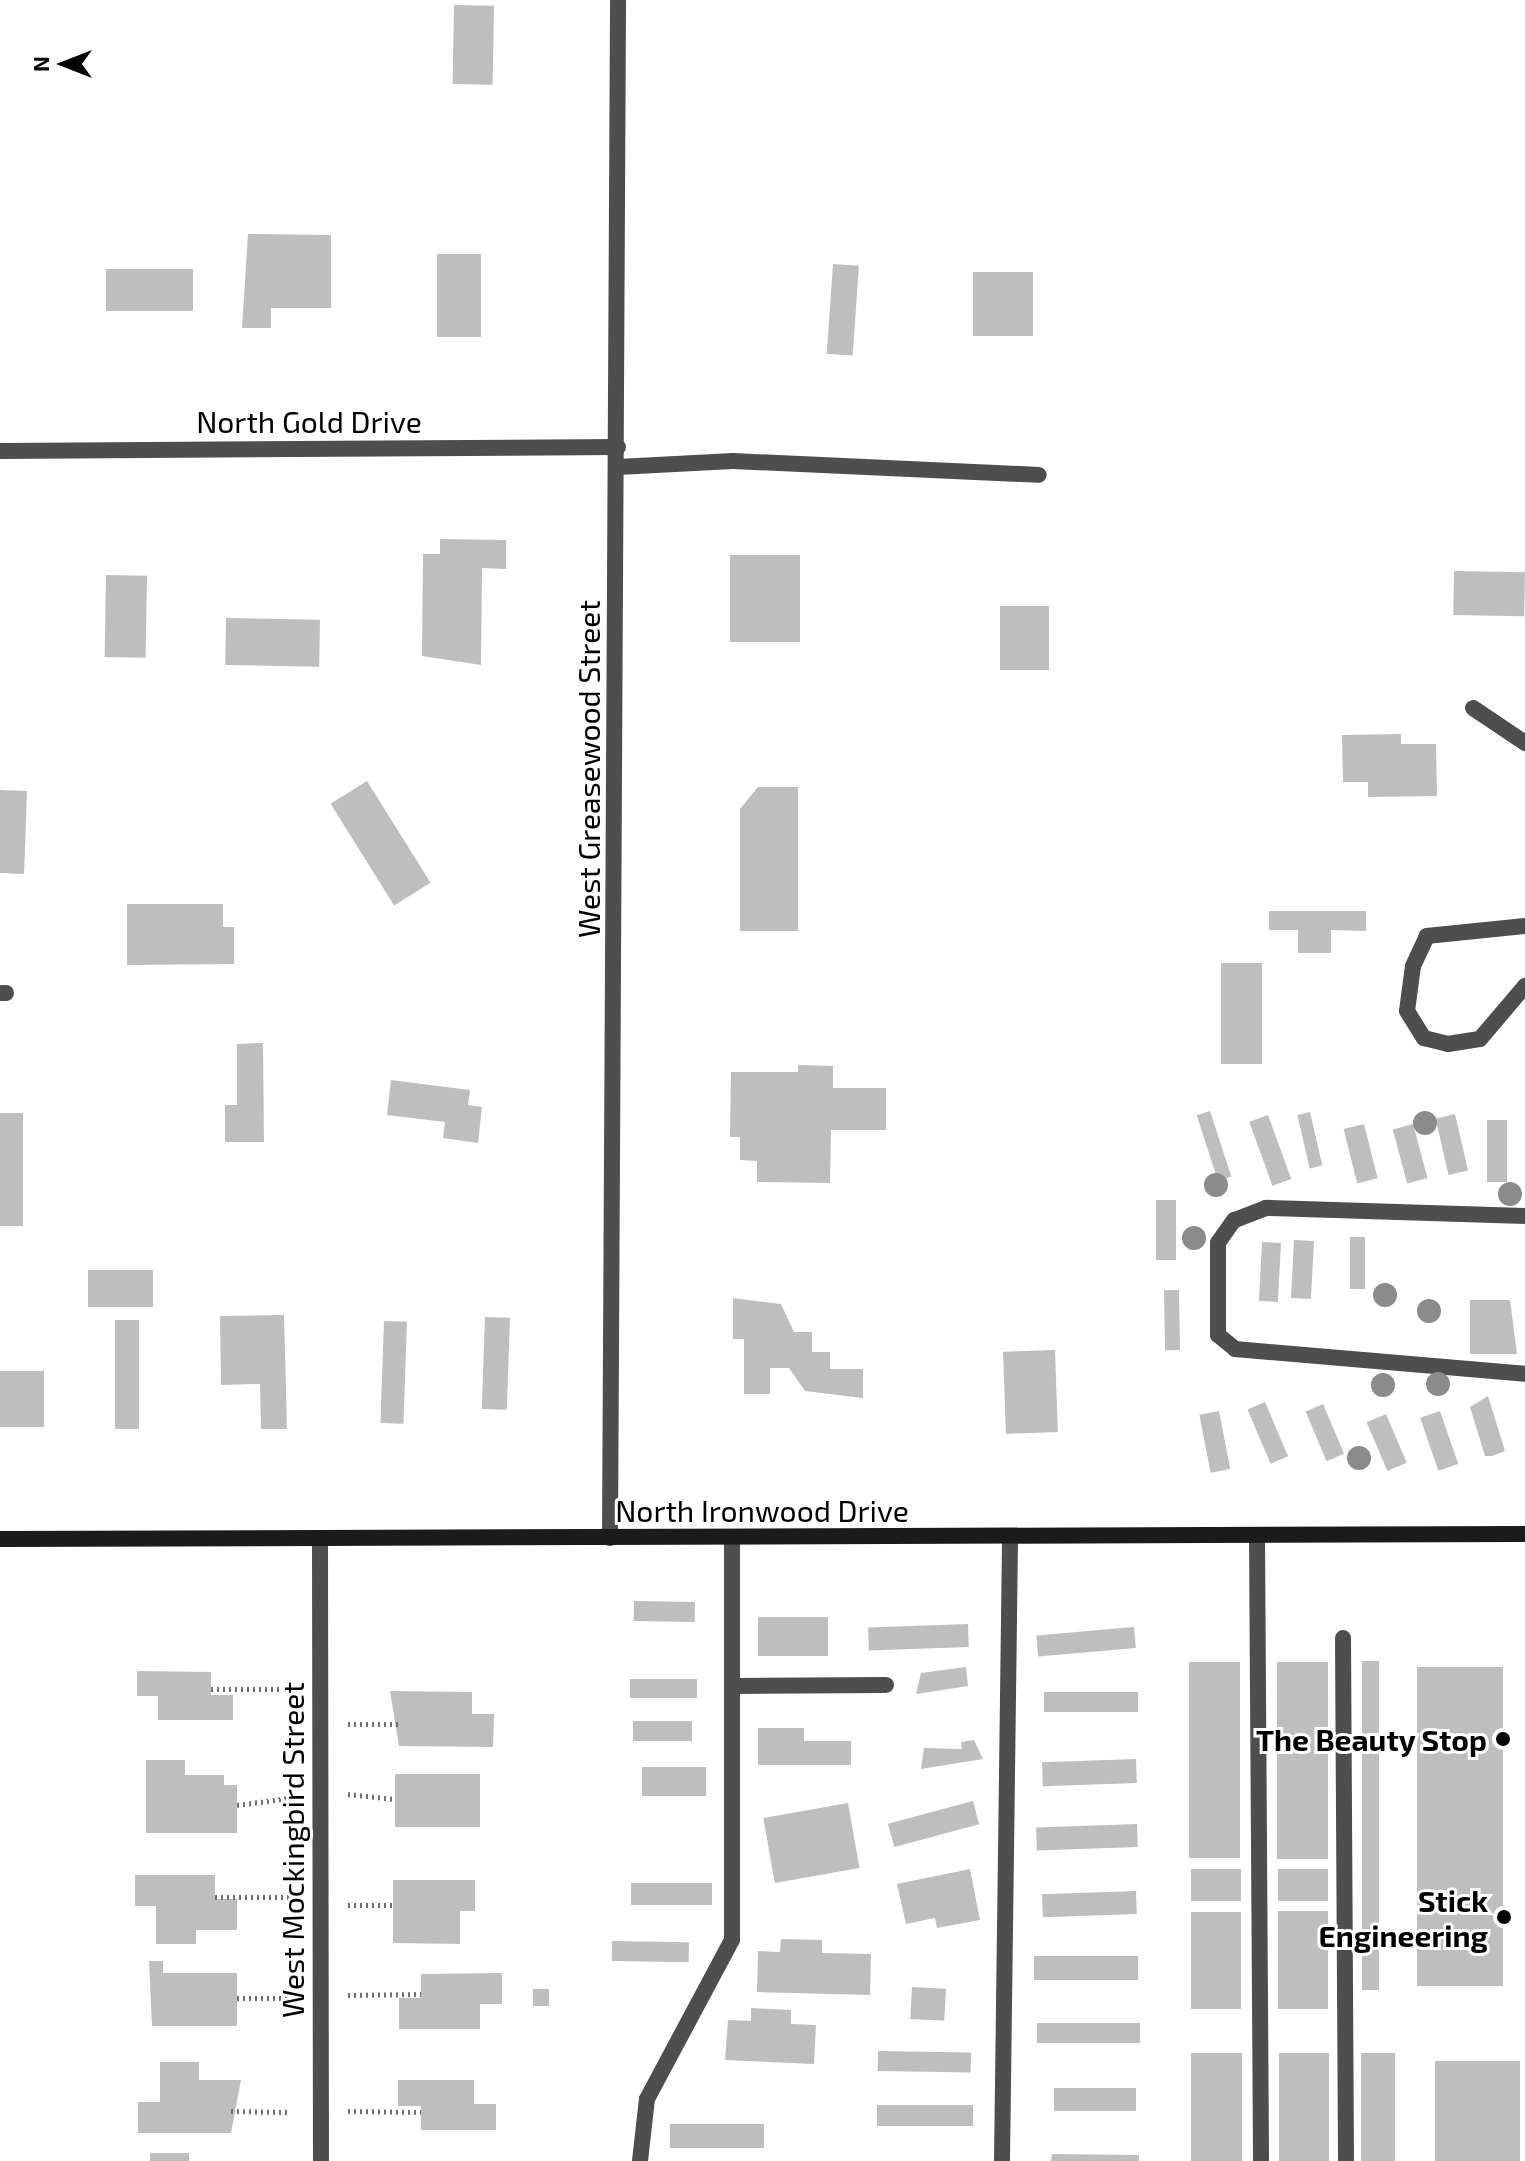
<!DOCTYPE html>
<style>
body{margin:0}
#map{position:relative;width:1525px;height:2161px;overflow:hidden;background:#fff;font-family:"Exo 2",sans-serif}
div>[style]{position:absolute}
.building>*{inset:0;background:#bebebe;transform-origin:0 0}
.path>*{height:5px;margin-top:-2.5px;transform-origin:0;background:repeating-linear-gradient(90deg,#707070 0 2px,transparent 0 6px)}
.lane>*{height:16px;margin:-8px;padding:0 8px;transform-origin:8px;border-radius:8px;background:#4e4e4e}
.street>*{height:16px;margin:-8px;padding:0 8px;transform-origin:8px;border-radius:8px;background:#4e4e4e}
.secondary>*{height:16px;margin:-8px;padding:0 8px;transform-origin:8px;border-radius:8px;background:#1b1b1b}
.trees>*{width:24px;height:24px;margin:-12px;border-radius:50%;background:#8b8b8b}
.dots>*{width:22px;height:22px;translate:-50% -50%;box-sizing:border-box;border:4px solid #fff;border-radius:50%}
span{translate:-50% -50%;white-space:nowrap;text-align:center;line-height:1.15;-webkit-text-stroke:6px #fff;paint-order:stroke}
.street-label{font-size:30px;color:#000}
.poi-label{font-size:30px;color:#000;font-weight:700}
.right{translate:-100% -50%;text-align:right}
.north{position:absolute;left:24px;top:24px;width:80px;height:80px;-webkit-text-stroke:6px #fff;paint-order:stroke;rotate:270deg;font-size:22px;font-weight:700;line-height:32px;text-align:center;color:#000}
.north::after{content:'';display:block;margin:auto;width:28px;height:36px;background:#000;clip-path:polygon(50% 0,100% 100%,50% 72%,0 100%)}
</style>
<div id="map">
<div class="building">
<div style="left:454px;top:5px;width:40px;height:79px;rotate:1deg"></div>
<div style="clip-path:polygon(248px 234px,331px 235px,331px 308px,271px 308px,271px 328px,242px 328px)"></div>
<div style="left:437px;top:254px;width:44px;height:83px"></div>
<div style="left:833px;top:264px;width:26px;height:90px;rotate:4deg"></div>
<div style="left:193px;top:269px;width:42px;height:87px;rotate:90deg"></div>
<div style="left:973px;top:272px;width:60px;height:64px"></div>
<div style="clip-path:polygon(440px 539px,506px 540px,506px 569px,482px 568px,481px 665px,422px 656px,423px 554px,440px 554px)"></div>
<div style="left:730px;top:555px;width:70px;height:87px"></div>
<div style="left:1454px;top:571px;width:71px;height:44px;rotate:1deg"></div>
<div style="left:106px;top:575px;width:41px;height:82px;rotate:1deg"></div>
<div style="left:1000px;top:606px;width:49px;height:64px"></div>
<div style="left:226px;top:618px;width:94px;height:47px;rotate:1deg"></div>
<div style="clip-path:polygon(1401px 734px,1401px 744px,1436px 744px,1437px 796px,1368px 797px,1368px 782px,1343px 782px,1342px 735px)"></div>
<div style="left:367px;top:781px;width:120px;height:43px;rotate:58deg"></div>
<div style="clip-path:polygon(758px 787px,798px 787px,798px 931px,740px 931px,740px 809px)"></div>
<div style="left:0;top:790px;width:27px;height:83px;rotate:2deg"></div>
<div style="clip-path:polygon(127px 904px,223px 904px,223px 927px,234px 927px,234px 964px,127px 965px)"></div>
<div style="clip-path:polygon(1269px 911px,1366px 911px,1366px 931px,1331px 930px,1331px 953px,1298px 953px,1298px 930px,1269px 930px)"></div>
<div style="left:1262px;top:963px;width:101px;height:41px;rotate:90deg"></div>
<div style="clip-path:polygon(263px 1043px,264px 1142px,225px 1142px,225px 1105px,237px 1105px,237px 1044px)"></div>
<div style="clip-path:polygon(798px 1065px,833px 1066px,833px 1088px,886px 1088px,886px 1130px,831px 1130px,830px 1183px,757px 1182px,757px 1161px,740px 1160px,740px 1137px,730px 1137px,731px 1072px,798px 1072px)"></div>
<div style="clip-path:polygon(391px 1080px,470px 1090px,468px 1105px,482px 1107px,478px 1143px,443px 1138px,445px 1122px,387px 1115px)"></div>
<div style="left:1210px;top:1111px;width:69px;height:14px;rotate:72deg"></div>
<div style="left:1310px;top:1112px;width:55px;height:13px;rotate:77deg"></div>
<div style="left:0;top:1113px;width:23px;height:113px"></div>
<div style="left:1455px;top:1114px;width:58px;height:20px;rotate:77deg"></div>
<div style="left:1268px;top:1115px;width:68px;height:20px;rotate:70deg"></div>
<div style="left:1487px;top:1120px;width:20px;height:62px"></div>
<div style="left:1364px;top:1124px;width:56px;height:21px;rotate:76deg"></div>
<div style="left:1413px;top:1124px;width:56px;height:21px;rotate:75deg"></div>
<div style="left:1156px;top:1200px;width:20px;height:60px"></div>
<div style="left:1350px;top:1237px;width:15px;height:52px"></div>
<div style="left:1294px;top:1240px;width:20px;height:58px;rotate:3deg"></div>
<div style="left:1262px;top:1242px;width:19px;height:59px;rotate:3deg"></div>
<div style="left:88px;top:1270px;width:65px;height:37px"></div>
<div style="left:1179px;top:1290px;width:60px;height:15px;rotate:89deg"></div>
<div style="clip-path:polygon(733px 1298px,781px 1304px,794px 1332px,812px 1332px,812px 1352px,830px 1352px,830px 1369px,863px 1369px,863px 1398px,805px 1391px,789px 1368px,770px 1368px,770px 1394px,744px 1394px,744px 1339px,733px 1339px)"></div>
<div style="clip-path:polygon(1470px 1300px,1510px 1300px,1517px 1354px,1470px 1354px)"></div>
<div style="clip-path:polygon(284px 1315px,287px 1429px,261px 1429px,260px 1384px,221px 1385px,220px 1316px)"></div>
<div style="left:485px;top:1317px;width:25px;height:92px;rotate:2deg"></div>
<div style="left:115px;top:1320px;width:24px;height:109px"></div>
<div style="left:384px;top:1321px;width:23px;height:102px;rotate:2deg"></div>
<div style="left:1055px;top:1350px;width:82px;height:52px;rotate:88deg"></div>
<div style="left:0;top:1371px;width:44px;height:56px"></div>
<div style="clip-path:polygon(1488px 1396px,1505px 1451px,1492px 1456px,1485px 1456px,1470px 1407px)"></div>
<div style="left:1265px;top:1402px;width:59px;height:19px;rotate:67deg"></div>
<div style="left:1323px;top:1404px;width:54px;height:19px;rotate:67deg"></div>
<div style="left:1219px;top:1411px;width:59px;height:20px;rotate:79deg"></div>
<div style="left:1440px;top:1411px;width:56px;height:21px;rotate:71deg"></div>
<div style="left:1386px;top:1414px;width:53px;height:21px;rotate:67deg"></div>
<div style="left:634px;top:1601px;width:61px;height:20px;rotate:1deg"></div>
<div style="left:828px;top:1617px;width:39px;height:70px;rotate:90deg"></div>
<div style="left:968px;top:1624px;width:23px;height:100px;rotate:88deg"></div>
<div style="left:1134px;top:1627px;width:21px;height:98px;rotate:85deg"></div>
<div style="left:1379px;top:1661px;width:329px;height:17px;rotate:90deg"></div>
<div style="left:1240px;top:1662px;width:196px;height:51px;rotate:90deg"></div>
<div style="left:1277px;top:1662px;width:51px;height:197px"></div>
<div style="clip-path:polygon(966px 1667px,968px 1686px,916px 1694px,921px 1673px)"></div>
<div style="left:1417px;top:1667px;width:86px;height:319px"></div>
<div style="clip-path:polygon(137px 1671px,211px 1672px,211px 1695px,233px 1695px,233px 1720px,158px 1720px,158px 1696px,137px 1696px)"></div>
<div style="left:697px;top:1679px;width:19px;height:67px;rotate:90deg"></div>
<div style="clip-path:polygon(390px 1691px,472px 1692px,472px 1714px,494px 1714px,493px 1747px,399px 1746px)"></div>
<div style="left:1138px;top:1692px;width:20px;height:94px;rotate:90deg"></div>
<div style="left:633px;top:1721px;width:59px;height:20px"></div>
<div style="clip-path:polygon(758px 1728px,804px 1728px,804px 1741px,851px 1741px,851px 1765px,758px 1765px)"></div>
<div style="clip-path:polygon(974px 1740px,983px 1759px,921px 1769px,924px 1748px,962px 1749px,961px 1742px)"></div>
<div style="left:1136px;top:1759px;width:24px;height:94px;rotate:88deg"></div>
<div style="clip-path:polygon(146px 1760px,185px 1760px,185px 1775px,224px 1775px,224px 1785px,237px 1785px,237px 1833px,146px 1833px)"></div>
<div style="left:706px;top:1767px;width:29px;height:64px;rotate:90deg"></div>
<div style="left:395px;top:1774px;width:85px;height:53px"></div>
<div style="left:973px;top:1801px;width:24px;height:88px;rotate:75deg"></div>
<div style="left:848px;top:1803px;width:66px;height:86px;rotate:80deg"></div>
<div style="left:1137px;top:1824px;width:23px;height:101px;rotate:88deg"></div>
<div style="clip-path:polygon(970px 1869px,980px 1920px,937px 1928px,935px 1918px,906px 1924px,897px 1884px)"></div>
<div style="left:1191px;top:1869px;width:50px;height:32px"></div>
<div style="left:1278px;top:1869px;width:50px;height:32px"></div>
<div style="clip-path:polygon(135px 1875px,215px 1875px,215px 1899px,237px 1899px,237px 1930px,196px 1930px,196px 1944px,156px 1944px,156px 1906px,135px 1906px)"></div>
<div style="clip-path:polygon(393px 1880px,475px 1880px,475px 1911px,460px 1911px,460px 1944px,393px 1943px)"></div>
<div style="left:631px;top:1883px;width:81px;height:22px"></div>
<div style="left:1136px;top:1891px;width:23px;height:94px;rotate:88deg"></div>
<div style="left:1278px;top:1911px;width:50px;height:98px"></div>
<div style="left:1191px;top:1912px;width:50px;height:97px"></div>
<div style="clip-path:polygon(781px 1939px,822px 1940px,822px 1953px,871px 1954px,870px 1995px,757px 1992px,758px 1951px,780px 1952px)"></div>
<div style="left:612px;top:1941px;width:77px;height:20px;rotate:1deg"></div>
<div style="left:1138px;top:1956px;width:24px;height:104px;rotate:90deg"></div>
<div style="clip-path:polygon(149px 1961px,163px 1961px,163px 1973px,237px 1973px,237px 2026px,152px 2026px)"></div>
<div style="clip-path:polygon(502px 1973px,502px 2004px,480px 2004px,480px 2029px,399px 2029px,399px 1998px,421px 1998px,421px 1974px)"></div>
<div style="left:912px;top:1987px;width:34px;height:32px;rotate:3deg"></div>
<div style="left:533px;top:1989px;width:16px;height:17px"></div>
<div style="clip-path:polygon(751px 2008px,791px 2010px,791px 2024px,816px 2025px,814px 2064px,725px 2060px,728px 2020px,751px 2021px)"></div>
<div style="left:1037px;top:2023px;width:103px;height:20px"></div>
<div style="left:878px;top:2051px;width:93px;height:20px;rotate:1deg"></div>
<div style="left:1191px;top:2053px;width:51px;height:108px"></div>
<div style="left:1279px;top:2053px;width:50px;height:108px"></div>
<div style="left:1361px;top:2053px;width:34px;height:108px"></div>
<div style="left:1435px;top:2061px;width:85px;height:100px"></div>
<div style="clip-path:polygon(160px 2062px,199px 2062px,199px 2080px,241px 2080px,231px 2133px,138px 2133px,138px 2102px,160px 2102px)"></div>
<div style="clip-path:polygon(398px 2080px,474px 2080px,474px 2104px,496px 2104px,496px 2130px,421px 2130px,421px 2106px,398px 2106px)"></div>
<div style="left:1054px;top:2088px;width:82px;height:23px"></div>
<div style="left:973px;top:2105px;width:21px;height:96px;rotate:90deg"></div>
<div style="left:670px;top:2124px;width:94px;height:24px"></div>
<div style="left:150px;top:2153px;width:39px;height:8px"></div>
<div style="clip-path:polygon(1052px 2154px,1139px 2155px,1139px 2161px,1051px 2161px)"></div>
</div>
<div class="path">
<div style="left:211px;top:1689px;width:79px"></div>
<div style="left:348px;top:1724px;width:52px"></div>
<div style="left:348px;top:1794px;width:47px;rotate:6.1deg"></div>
<div style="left:237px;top:1805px;width:53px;rotate:-7.5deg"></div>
<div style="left:215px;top:1897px;width:75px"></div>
<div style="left:348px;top:1905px;width:45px"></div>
<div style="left:348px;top:1995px;width:73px;rotate:-0.8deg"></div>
<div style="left:237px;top:1998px;width:53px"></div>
<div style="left:231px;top:2111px;width:59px;rotate:1deg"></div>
<div style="left:348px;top:2111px;width:73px;rotate:0.8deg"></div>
</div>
<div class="lane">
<div style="left:618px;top:467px;width:115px;rotate:-3deg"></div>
<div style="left:733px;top:461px;width:306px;rotate:2.6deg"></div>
<div style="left:1473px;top:708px;width:63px;rotate:33.9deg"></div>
<div style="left:1525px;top:926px;width:99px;rotate:174.2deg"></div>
<div style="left:1427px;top:936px;width:33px;rotate:115deg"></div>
<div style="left:1413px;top:966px;width:45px;rotate:97.6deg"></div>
<div style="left:1407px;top:1011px;width:32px;rotate:58deg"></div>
<div style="left:1424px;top:1038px;width:25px;rotate:14deg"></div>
<div style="left:1448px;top:1044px;width:32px;rotate:-9deg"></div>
<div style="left:1480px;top:1039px;width:70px;rotate:-49.7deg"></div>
<div style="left:1525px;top:1216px;width:259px;rotate:-178.2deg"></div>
<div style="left:1266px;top:1208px;width:34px;rotate:159deg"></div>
<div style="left:1234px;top:1220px;width:28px;rotate:125deg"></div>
<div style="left:1218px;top:1243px;width:92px;rotate:90deg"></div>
<div style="left:1218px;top:1335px;width:22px;rotate:39deg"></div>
<div style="left:1235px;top:1349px;width:291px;rotate:4.9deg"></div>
<div style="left:1257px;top:1536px;width:625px;rotate:89.63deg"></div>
<div style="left:1343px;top:1638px;width:523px;rotate:89.67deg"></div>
<div style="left:734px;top:1686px;width:152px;rotate:-0.4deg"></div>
<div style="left:640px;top:2161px;width:62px;rotate:-83.6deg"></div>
<div style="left:647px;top:2099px;width:180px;rotate:-61.9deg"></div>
<div style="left:732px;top:1940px;width:403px;rotate:-90deg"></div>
<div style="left:1002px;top:2161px;width:623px;rotate:-89.26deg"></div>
</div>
<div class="street">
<div style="left:0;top:451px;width:618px;rotate:-0.37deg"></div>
<div style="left:0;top:993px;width:6px"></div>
<div style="left:610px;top:1538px;width:1538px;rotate:-89.7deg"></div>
<div style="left:320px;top:1539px;width:622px;rotate:89.91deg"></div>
</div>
<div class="secondary">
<div style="left:0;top:1539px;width:1525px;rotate:-0.19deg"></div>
</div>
<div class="trees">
<div style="left:1425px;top:1123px"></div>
<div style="left:1216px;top:1185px"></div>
<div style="left:1510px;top:1194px"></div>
<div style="left:1194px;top:1238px"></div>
<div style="left:1385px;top:1295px"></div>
<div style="left:1429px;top:1311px"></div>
<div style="left:1438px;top:1384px"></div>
<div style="left:1383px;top:1385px"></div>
<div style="left:1359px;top:1458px"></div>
</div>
<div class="dots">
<div style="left:1503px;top:1739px;background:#000"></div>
<div style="left:1504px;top:1917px;background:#000"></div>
</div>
<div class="street-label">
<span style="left:309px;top:421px">North Gold Drive</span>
<span style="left:588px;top:769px;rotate:-90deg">West Greasewood Street</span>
<span style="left:762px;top:1510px">North Ironwood Drive</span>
<span style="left:292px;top:1850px;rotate:-90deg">West Mockingbird Street</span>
</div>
<div class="poi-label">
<span class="right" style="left:1487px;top:1739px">The Beauty Stop</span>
<span class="right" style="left:1488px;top:1917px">Stick<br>Engineering</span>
</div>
<div class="north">N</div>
</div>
